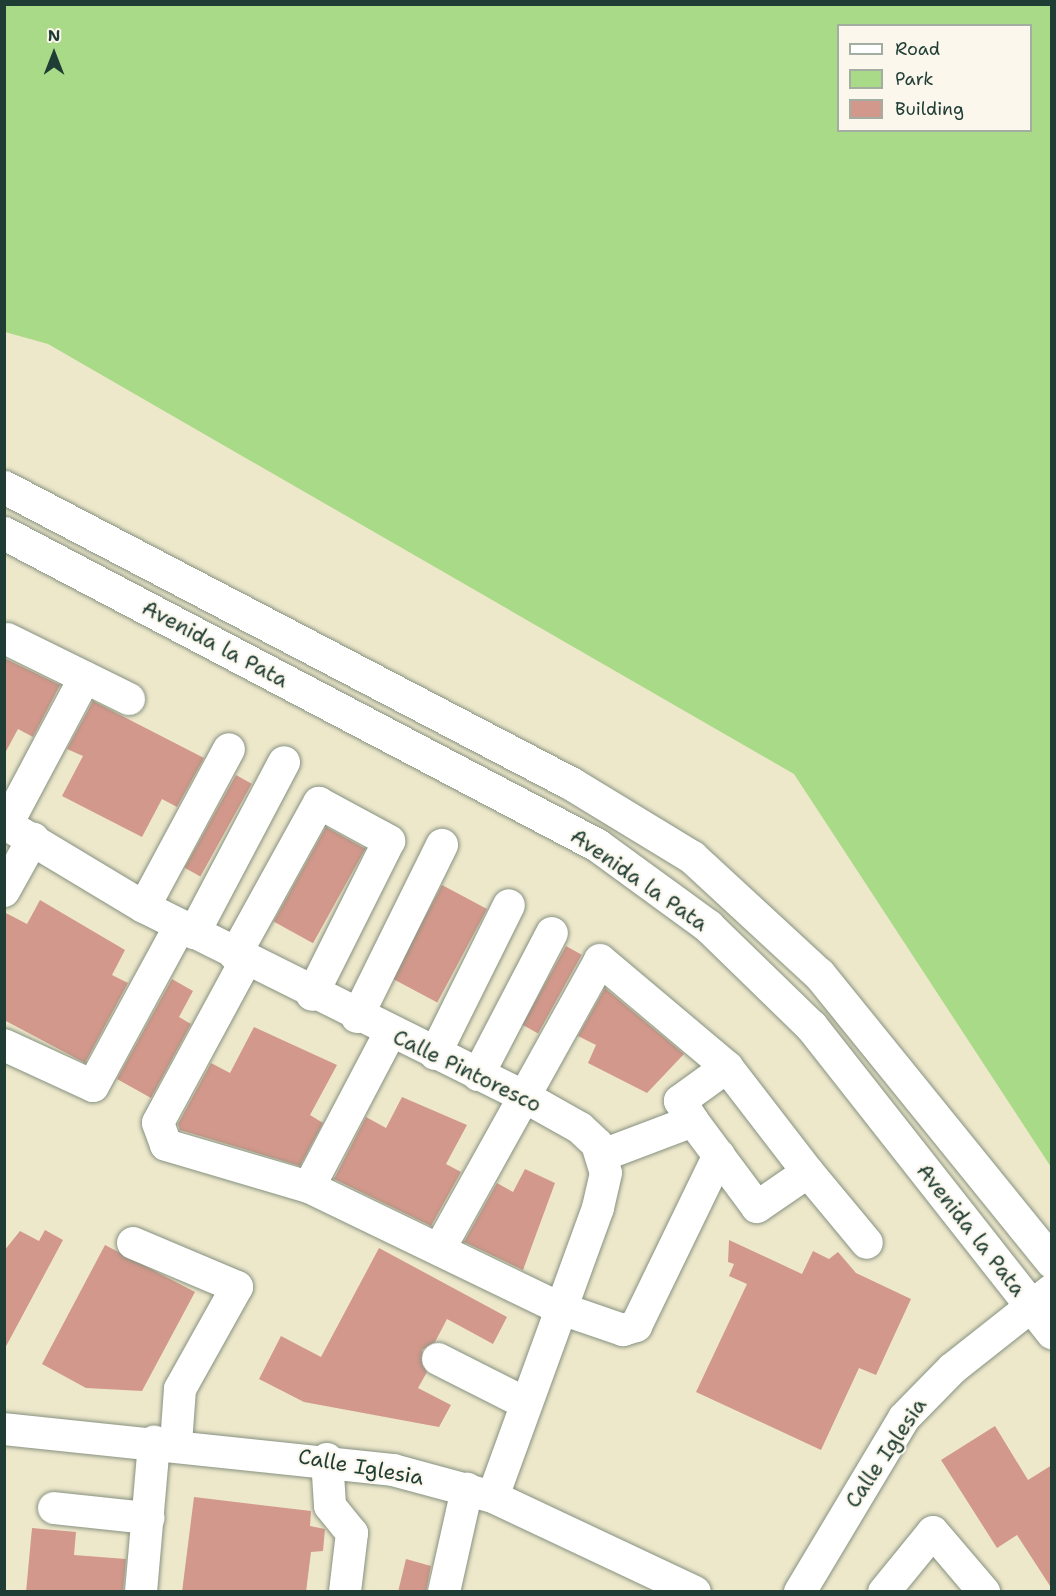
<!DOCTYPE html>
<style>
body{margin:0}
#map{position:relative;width:1056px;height:1596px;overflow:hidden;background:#eee8cb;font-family:"Shantell Sans",sans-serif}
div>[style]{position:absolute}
.green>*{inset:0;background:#a9da88}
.building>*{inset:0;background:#d2988b;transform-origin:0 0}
.roads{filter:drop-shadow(0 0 2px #869280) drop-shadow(0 0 2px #869280)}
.minor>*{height:32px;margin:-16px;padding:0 16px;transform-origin:16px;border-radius:16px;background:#fff}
.major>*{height:33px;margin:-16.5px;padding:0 16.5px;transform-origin:16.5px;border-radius:16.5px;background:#fff}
span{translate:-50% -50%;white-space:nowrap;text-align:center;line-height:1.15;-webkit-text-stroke:4.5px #fbf7ec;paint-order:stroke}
.street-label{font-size:21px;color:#1f3d34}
.frame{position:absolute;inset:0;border:6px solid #1f3d34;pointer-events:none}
.legend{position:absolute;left:837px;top:24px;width:195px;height:108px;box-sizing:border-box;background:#fbf7ec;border:2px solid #a3ada2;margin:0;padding:8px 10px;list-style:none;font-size:18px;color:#1f3d34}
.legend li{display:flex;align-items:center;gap:12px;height:30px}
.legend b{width:30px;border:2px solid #a3ada2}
.north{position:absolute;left:24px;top:24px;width:60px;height:60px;-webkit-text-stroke:4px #fbf7ec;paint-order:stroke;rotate:0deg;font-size:16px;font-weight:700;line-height:24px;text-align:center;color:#1f3d34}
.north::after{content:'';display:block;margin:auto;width:21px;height:27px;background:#1f3d34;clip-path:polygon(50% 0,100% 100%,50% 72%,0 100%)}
</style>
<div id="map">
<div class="green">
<div style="clip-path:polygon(evenodd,4px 5px,1051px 5px,1051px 1167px,794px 774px,48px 344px,5px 332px,4px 5px,838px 26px,1030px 26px,1030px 130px,838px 130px,838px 26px)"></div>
</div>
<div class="building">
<div style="clip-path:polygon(4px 658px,60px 685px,33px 737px,18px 729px,4px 755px)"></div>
<div style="clip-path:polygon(93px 701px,204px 758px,177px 807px,162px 799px,142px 837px,62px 796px,83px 756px,67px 749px)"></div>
<div style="left:236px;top:775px;width:18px;height:106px;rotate:29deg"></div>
<div style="left:326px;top:827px;width:45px;height:108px;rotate:29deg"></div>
<div style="left:442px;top:885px;width:51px;height:106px;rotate:28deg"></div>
<div style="clip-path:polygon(40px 900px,125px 950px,112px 975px,128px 983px,85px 1063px,4px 1020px,4px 912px,27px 924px)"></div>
<div style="left:566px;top:946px;width:18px;height:90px;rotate:29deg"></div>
<div style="clip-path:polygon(172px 979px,193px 991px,179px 1017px,191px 1024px,151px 1098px,117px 1079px)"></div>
<div style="clip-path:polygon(605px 988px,684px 1054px,647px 1093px,588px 1063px,596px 1045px,578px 1036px)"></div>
<div style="clip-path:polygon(254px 1027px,337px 1065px,310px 1115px,323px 1123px,300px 1166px,180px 1130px,178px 1124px,211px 1063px,230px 1073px)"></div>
<div style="clip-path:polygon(402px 1097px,467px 1125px,446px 1164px,461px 1172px,431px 1226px,334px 1179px,366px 1117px,386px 1128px)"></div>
<div style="clip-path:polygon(525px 1169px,555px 1183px,523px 1270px,464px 1242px,497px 1183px,513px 1192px)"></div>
<div style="clip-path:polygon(45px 1230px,63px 1240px,4px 1350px,4px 1251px,20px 1231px,39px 1241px)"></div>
<div style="clip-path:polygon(729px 1240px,802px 1274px,813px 1251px,829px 1259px,838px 1252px,856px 1273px,911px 1299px,876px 1375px,859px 1368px,821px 1450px,696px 1392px,747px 1284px,729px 1276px,734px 1264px,728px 1262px)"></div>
<div style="clip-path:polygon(105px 1245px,195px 1292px,142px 1391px,86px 1388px,42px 1364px)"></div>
<div style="clip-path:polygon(379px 1248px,507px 1317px,493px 1344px,447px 1319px,435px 1342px,422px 1350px,427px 1372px,418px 1388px,451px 1405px,439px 1427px,304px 1402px,259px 1379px,281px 1336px,321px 1357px)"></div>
<div style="clip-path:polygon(995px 1426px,1028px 1480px,1052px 1465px,1052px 1589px,1017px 1535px,997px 1548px,941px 1460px)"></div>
<div style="clip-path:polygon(194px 1497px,311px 1511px,310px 1526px,325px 1529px,323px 1551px,311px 1552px,306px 1592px,182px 1592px)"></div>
<div style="clip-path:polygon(32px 1528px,76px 1532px,74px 1555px,126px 1559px,123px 1592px,26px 1592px)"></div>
<div style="clip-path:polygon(406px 1559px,431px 1566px,426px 1592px,398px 1592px)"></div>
</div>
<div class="roads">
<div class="minor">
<div style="left:7px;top:639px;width:136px;rotate:26.2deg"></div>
<div style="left:4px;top:823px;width:163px;rotate:31deg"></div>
<div style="left:144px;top:907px;width:426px;rotate:26.5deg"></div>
<div style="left:525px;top:1097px;width:63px;rotate:29.4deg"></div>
<div style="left:580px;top:1128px;width:23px;rotate:43deg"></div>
<div style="left:597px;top:1144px;width:30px;rotate:73deg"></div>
<div style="left:606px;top:1173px;width:36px;rotate:103deg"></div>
<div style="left:598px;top:1208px;width:307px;rotate:110deg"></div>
<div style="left:7px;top:824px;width:166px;rotate:-62deg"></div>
<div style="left:4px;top:891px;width:60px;rotate:-60.9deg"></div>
<div style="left:144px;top:907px;width:179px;rotate:-61.7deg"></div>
<div style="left:194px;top:933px;width:193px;rotate:-62.2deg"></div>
<div style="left:235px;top:955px;width:174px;rotate:-61.1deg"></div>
<div style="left:319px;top:803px;width:80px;rotate:28.5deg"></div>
<div style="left:389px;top:841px;width:172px;rotate:116.6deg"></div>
<div style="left:246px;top:960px;width:185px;rotate:118.4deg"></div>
<div style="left:158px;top:1123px;width:23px;rotate:70deg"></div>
<div style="left:166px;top:1145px;width:149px;rotate:16.4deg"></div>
<div style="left:309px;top:1187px;width:174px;rotate:-62.3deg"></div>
<div style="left:357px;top:1017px;width:192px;rotate:-63.7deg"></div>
<div style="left:4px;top:1045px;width:98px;rotate:24.7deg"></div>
<div style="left:93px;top:1086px;width:182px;rotate:-61.5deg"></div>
<div style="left:435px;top:1054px;width:166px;rotate:-63.6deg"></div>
<div style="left:478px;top:1075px;width:160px;rotate:-62.5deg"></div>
<div style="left:603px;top:1155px;width:96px;rotate:-20.7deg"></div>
<div style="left:693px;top:1121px;width:24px;rotate:-123deg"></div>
<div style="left:680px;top:1101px;width:58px;rotate:-35.9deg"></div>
<div style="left:727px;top:1067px;width:133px;rotate:52.4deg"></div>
<div style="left:808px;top:1172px;width:62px;rotate:145.5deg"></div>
<div style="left:757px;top:1207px;width:107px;rotate:-126.7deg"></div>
<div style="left:808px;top:1172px;width:92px;rotate:50.3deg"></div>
<div style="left:309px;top:1187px;width:278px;rotate:25.8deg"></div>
<div style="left:559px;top:1308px;width:68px;rotate:19deg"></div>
<div style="left:623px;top:1330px;width:14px;rotate:-17deg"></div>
<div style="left:636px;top:1326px;width:190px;rotate:-64.1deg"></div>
<div style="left:133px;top:1243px;width:113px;rotate:22.9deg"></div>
<div style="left:237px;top:1287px;width:117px;rotate:119.2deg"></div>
<div style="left:180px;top:1389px;width:54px;rotate:94.2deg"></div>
<div style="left:440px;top:1248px;width:329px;rotate:-60.9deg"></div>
<div style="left:600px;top:960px;width:166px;rotate:40.1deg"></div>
<div style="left:438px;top:1359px;width:97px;rotate:26.8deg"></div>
<div style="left:4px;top:1429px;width:391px;rotate:6deg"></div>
<div style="left:393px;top:1470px;width:104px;rotate:15.1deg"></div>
<div style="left:493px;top:1497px;width:223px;rotate:25.2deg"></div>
<div style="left:327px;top:1459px;width:47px;rotate:86.3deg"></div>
<div style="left:330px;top:1506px;width:35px;rotate:51deg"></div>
<div style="left:352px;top:1533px;width:59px;rotate:96.8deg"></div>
<div style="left:54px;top:1508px;width:95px;rotate:6.1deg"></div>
<div style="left:141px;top:1592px;width:151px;rotate:-85deg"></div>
<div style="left:444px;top:1592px;width:106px;rotate:-77.4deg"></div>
<div style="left:800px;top:1592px;width:203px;rotate:-59.1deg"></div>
<div style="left:904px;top:1418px;width:69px;rotate:-45.6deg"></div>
<div style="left:952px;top:1369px;width:127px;rotate:-38.3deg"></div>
<div style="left:884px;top:1592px;width:77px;rotate:-50.8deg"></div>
<div style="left:933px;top:1532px;width:79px;rotate:49.6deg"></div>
</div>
<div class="major">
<div style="left:4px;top:487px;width:641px;rotate:27.6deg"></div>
<div style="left:572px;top:784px;width:140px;rotate:31.3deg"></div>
<div style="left:692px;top:857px;width:173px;rotate:42.7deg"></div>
<div style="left:819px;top:974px;width:370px;rotate:51deg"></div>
<div style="left:4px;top:533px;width:670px;rotate:27.75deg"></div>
<div style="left:597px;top:845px;width:137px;rotate:36.1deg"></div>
<div style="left:708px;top:926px;width:144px;rotate:44.2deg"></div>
<div style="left:811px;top:1026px;width:390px;rotate:51.8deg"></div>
</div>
</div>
<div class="street-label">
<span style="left:215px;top:644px;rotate:28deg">Avenida la Pata</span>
<span style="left:639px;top:880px;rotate:35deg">Avenida la Pata</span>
<span style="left:467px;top:1071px;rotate:26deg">Calle Pintoresco</span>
<span style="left:971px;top:1230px;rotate:52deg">Avenida la Pata</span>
<span style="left:886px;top:1453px;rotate:-56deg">Calle Iglesia</span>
<span style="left:361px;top:1467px;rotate:10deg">Calle Iglesia</span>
</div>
<div class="frame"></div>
<ul class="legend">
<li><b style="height:8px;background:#fff"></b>Road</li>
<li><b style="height:16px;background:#a9da88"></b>Park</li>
<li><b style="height:16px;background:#d2988b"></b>Building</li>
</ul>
<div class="north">N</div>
</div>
